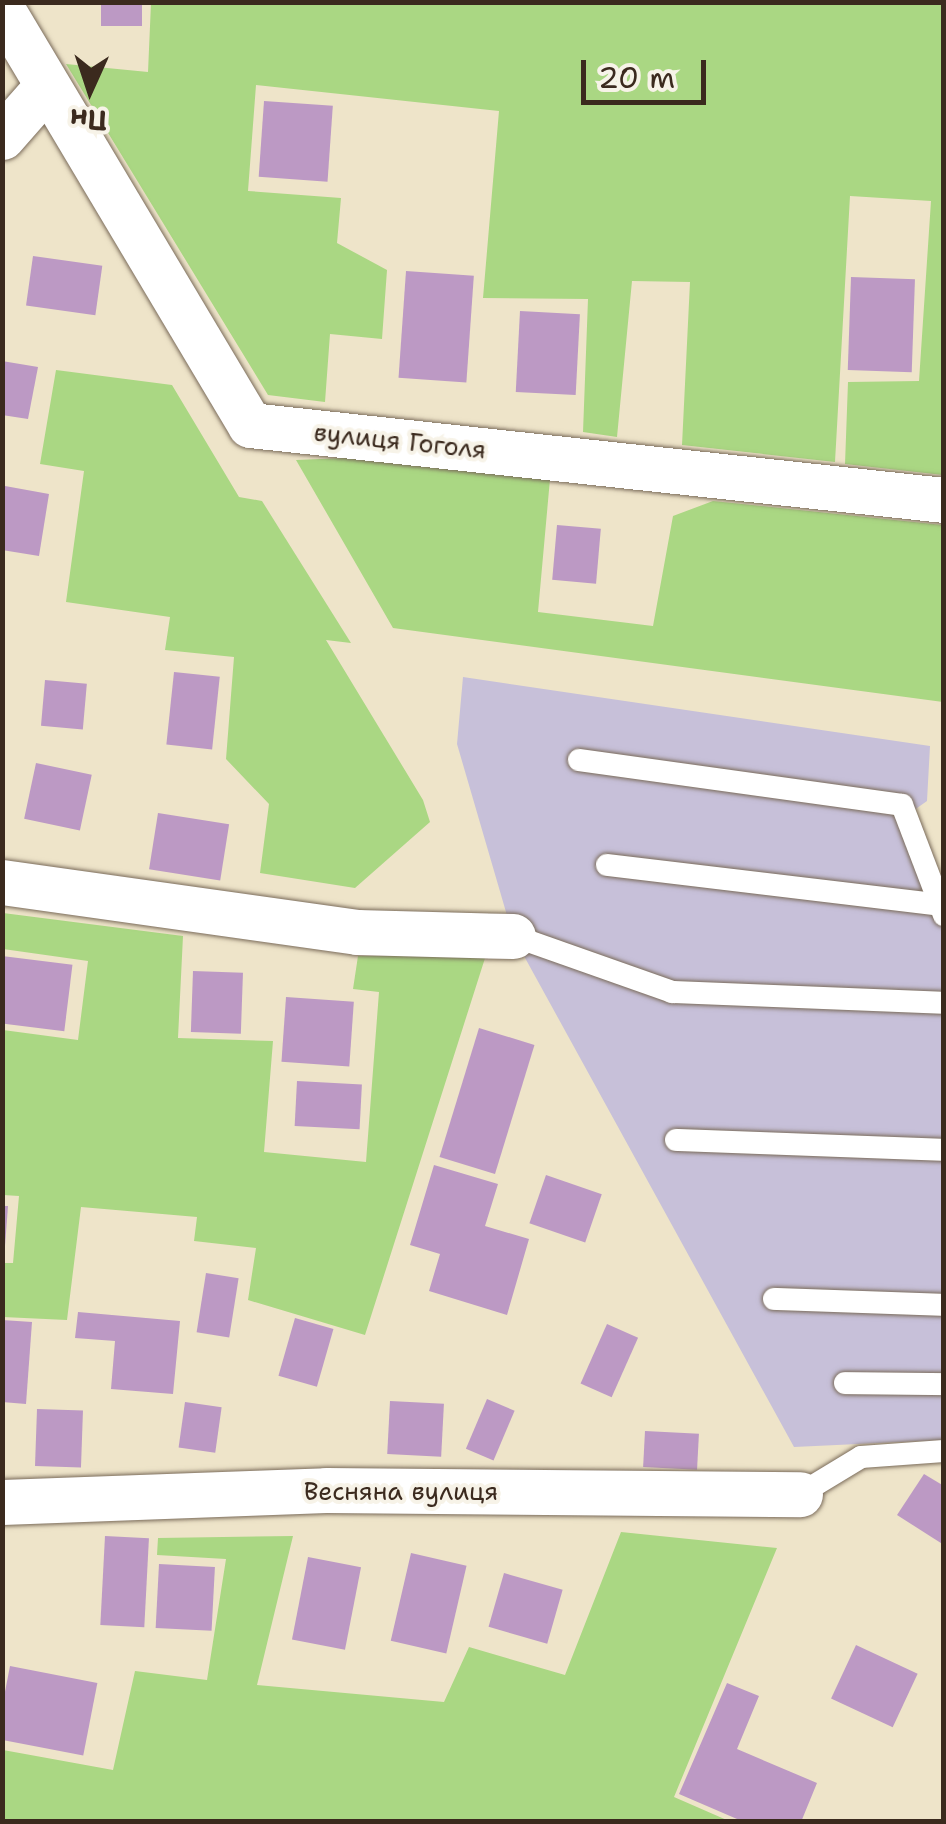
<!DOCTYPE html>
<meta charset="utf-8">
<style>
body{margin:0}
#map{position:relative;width:946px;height:1824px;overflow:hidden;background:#eee4c9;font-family:"Shantell Sans",sans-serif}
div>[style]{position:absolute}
.industrial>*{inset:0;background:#c7c0d9}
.green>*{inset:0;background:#aad783}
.building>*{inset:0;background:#bc99c4;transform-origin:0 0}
.roads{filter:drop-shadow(0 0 2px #7a6b5a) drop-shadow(0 0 2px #7a6b5a)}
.lane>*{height:22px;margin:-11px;padding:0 11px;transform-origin:11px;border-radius:11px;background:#fff}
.street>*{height:45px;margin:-22.5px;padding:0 22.5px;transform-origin:22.5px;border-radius:22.5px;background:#fff}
span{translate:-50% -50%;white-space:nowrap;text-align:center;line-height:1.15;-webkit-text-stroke:8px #f7f3e8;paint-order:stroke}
.street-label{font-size:25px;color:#3b2a1e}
.frame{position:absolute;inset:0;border:5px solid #3b2a1e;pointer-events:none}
.north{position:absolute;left:40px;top:40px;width:100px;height:100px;-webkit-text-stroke:8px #f7f3e8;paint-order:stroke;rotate:183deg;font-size:28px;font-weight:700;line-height:40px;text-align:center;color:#3b2a1e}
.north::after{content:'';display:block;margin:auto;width:35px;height:45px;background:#3b2a1e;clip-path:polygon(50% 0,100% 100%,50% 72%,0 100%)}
.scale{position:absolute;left:581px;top:60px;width:125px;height:45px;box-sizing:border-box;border:5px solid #3b2a1e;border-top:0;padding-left:12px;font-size:30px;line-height:35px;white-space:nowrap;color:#3b2a1e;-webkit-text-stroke:8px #f7f3e8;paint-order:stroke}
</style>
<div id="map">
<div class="industrial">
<div style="clip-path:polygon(463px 677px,930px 746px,927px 801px,910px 813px,943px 895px,943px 1440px,794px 1447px,513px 936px,457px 744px)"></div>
</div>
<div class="green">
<div style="clip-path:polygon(151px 3px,943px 3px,943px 475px,845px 464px,848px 382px,919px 381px,931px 201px,850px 196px,835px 462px,682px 445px,690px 282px,632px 281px,617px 437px,583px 432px,588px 299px,483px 298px,499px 111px,256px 85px,248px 191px,341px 198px,337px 243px,387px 270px,382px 339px,330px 334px,325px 402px,268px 395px,66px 64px,148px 72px)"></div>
<div style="clip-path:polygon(56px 370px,172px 385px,239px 497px,262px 501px,351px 643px,326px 640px,423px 800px,430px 822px,355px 888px,260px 873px,269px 804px,226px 759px,234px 657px,165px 650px,170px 617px,66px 602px,84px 471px,40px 464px)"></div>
<div style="clip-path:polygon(345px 458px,550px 479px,538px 612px,653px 626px,673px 516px,713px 501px,943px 525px,943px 702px,393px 628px,296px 460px)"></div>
<div style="clip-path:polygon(3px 913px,183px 936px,178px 1038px,273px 1041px,264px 1152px,366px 1162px,379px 992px,353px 989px,358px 956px,486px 955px,365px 1335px,248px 1300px,256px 1248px,194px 1241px,197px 1217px,81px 1207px,67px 1320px,3px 1317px,2px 1263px,13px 1263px,19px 1196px,3px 1195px,3px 1030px,78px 1040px,88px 961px,3px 949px)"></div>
<div style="clip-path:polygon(621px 1532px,777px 1548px,674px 1797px,729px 1821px,3px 1821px,3px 1750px,113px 1770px,135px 1671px,207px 1680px,226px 1559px,157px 1555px,158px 1538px,293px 1536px,257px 1685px,444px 1702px,469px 1647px,565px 1675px)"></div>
</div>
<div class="building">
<div style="left:101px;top:2px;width:41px;height:24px"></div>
<div style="left:264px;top:101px;width:69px;height:76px;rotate:4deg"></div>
<div style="left:33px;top:256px;width:70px;height:50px;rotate:8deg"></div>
<div style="left:406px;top:271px;width:68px;height:107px;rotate:4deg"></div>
<div style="left:851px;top:277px;width:64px;height:93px;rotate:2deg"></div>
<div style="left:520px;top:311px;width:60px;height:81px;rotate:3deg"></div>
<div style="clip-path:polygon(2px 361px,38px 367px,28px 419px,2px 415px)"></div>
<div style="clip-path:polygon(5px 486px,49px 494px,39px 556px,2px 550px)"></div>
<div style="left:557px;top:525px;width:44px;height:55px;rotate:5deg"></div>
<div style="left:174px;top:672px;width:46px;height:73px;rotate:6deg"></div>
<div style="left:45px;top:680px;width:42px;height:46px;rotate:5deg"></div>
<div style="left:36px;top:763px;width:57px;height:57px;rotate:12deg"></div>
<div style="left:158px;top:813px;width:72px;height:57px;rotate:9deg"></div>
<div style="left:2px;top:956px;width:71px;height:67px;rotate:7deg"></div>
<div style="left:193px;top:971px;width:50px;height:61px;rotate:2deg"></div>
<div style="left:286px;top:997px;width:68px;height:65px;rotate:4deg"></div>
<div style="left:479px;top:1028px;width:58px;height:135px;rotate:17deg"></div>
<div style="left:297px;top:1081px;width:65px;height:45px;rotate:3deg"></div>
<div style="clip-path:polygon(434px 1165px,498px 1184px,485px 1226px,529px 1239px,507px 1315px,429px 1291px,440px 1254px,410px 1245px)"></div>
<div style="left:546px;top:1175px;width:59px;height:51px;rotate:19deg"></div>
<div style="clip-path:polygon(2px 1206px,8px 1206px,5px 1246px,2px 1245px)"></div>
<div style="left:206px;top:1273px;width:33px;height:60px;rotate:9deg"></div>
<div style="clip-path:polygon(78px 1312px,180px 1321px,173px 1394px,111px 1389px,115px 1341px,75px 1338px)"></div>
<div style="left:295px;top:1318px;width:40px;height:60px;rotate:16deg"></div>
<div style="clip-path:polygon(2px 1320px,32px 1322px,26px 1404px,2px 1402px)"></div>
<div style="left:607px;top:1324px;width:34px;height:65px;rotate:24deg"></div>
<div style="left:487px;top:1399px;width:30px;height:54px;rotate:23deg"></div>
<div style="left:390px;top:1401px;width:54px;height:53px;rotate:3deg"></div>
<div style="left:185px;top:1402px;width:37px;height:46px;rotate:8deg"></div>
<div style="left:37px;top:1409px;width:46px;height:57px;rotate:2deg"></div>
<div style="left:645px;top:1431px;width:54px;height:36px;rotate:3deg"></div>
<div style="clip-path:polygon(924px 1474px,944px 1486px,944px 1545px,897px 1515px)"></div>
<div style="left:105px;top:1536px;width:44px;height:89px;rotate:3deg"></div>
<div style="left:411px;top:1553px;width:57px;height:90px;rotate:13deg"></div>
<div style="left:308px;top:1557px;width:54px;height:84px;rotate:11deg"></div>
<div style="left:159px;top:1564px;width:56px;height:64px;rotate:3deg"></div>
<div style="left:504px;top:1573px;width:61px;height:56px;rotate:16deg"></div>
<div style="left:856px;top:1645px;width:68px;height:59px;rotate:25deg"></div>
<div style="left:10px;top:1666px;width:89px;height:74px;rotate:11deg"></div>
<div style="clip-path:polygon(727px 1683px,759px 1696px,737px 1749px,817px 1783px,801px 1822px,744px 1822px,679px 1794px)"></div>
</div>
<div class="roads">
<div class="lane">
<div style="left:579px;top:760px;width:326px;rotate:7.9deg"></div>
<div style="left:902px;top:805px;width:118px;rotate:69.1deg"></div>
<div style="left:607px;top:865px;width:335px;rotate:6.8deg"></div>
<div style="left:531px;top:942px;width:150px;rotate:19.5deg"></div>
<div style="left:672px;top:992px;width:272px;rotate:2.3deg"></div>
<div style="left:676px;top:1140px;width:268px;rotate:2.1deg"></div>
<div style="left:774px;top:1299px;width:170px;rotate:2deg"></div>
<div style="left:845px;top:1383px;width:99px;rotate:0.6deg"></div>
<div style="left:800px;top:1494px;width:71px;rotate:-31.2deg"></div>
<div style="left:861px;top:1457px;width:83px;rotate:-4.1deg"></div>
</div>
<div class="street">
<div style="left:2px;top:9px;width:484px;rotate:59.2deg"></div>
<div style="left:250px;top:425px;width:698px;rotate:6.17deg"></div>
<div style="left:2px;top:137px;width:68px;rotate:-48.6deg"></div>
<div style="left:2px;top:882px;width:359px;rotate:8deg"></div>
<div style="left:357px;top:932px;width:156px;rotate:1.5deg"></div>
<div style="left:2px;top:1502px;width:324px;rotate:-2.1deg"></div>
<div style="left:326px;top:1490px;width:474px;rotate:0.5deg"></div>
</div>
</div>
<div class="street-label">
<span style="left:400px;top:441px;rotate:6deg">вулиця Гоголя</span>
<span style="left:401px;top:1491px">Весняна вулиця</span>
</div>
<div class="frame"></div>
<div class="north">Пн</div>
<div class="scale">20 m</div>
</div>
